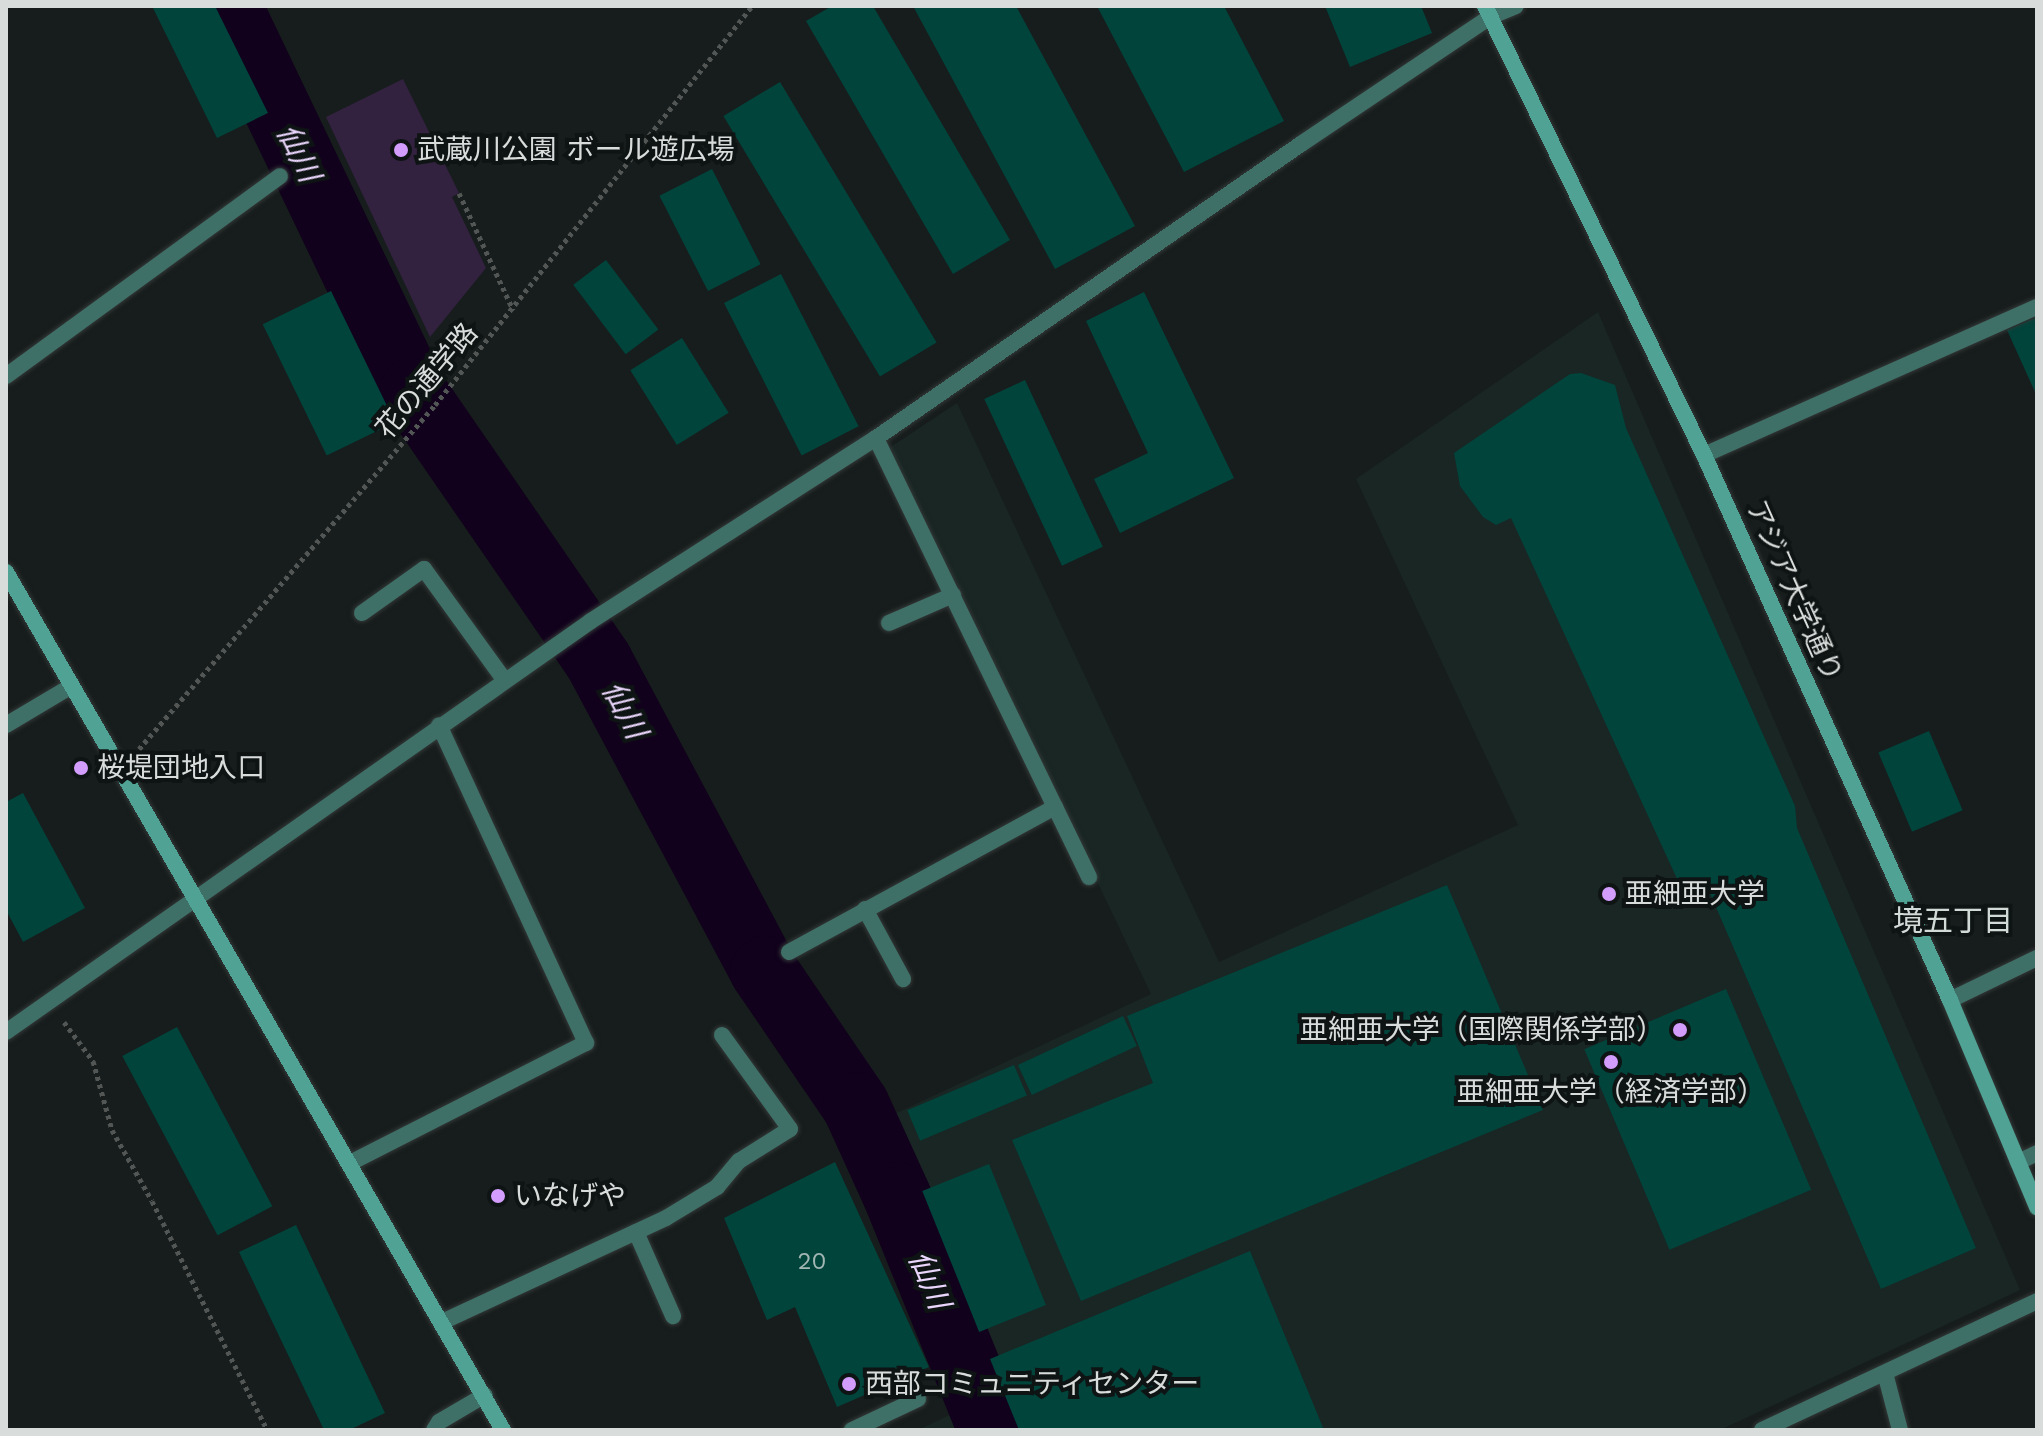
<!DOCTYPE html>
<meta charset="utf-8">
<style>
body{margin:0}
#map{position:relative;width:2043px;height:1436px;overflow:hidden;background:#171d1c;font-family:"Work Sans","Noto Sans JP",sans-serif}
div>[style]{position:absolute}
.built>*{inset:0;background:#192623}
.green>*{inset:0;background:#32213f}
.river>*{height:68px;margin:-34px;padding:0 34px;transform-origin:34px;border-radius:34px;background:#11011c}
.building>*{inset:0;background:#00443c;transform-origin:0 0}
.path>*{height:5px;margin-top:-2.5px;transform-origin:0;background:repeating-linear-gradient(90deg,#525756 0 4px,transparent 0 8px)}
.roads{filter:drop-shadow(0 0 2px #323837) drop-shadow(0 0 2px #323837)}
.lane>*{height:16px;margin:-8px;padding:0 8px;transform-origin:8px;border-radius:8px;background:#3f7068}
.street>*{height:16px;margin:-8px;padding:0 8px;transform-origin:8px;border-radius:8px;background:#3f7068}
.secondary>*{height:16px;margin:-8px;padding:0 8px;transform-origin:8px;border-radius:8px;background:#4fa294}
.dots>*{width:22px;height:22px;translate:-50% -50%;box-sizing:border-box;border:4px solid #0e1413;border-radius:50%}
span{translate:-50% -50%;white-space:nowrap;text-align:center;line-height:1.15;-webkit-text-stroke:8px #0e1413;paint-order:stroke}
.number-label{font-size:24px;color:#a2b6b3}
.number-label span{-webkit-text-stroke-width:0}
.poi-label{font-size:28px;color:#d8dcdb}
.left{translate:0 -50%;text-align:left}
.right{translate:-100% -50%;text-align:right}
.street-label{font-size:28px;color:#d8dcdb}
.water-label{font-size:30px;color:#ead6fc;font-style:italic}
.neighbourhood-label{font-size:30px;color:#d2dad8}
.frame{position:absolute;inset:0;border:8px solid #d8dcdb;pointer-events:none}
</style>
<div id="map">
<div class="built">
<div style="clip-path:polygon(1598px 312px,2020px 1290px,1720px 1430px,918px 1430px,993px 1394px,886px 1118px,1151px 994px,889px 448px,957px 403px,1219px 962px,1518px 825px,1356px 479px)"></div>
</div>
<div class="green">
<div style="clip-path:polygon(403px 79px,459px 193px,452px 197px,486px 268px,430px 337px,326px 117px)"></div>
</div>
<div class="river">
<div style="left:228px;top:6px;width:428px;rotate:64.4deg"></div>
<div style="left:413px;top:392px;width:328px;rotate:55.4deg"></div>
<div style="left:599px;top:662px;width:350px;rotate:61.9deg"></div>
<div style="left:764px;top:971px;width:163px;rotate:55.7deg"></div>
<div style="left:856px;top:1106px;width:99px;rotate:65.5deg"></div>
<div style="left:897px;top:1196px;width:253px;rotate:67.9deg"></div>
</div>
<div class="building">
<div style="clip-path:polygon(152px 6px,215px 6px,268px 113px,217px 138px)"></div>
<div style="clip-path:polygon(832px 6px,873px 6px,1010px 240px,953px 274px,806px 21px)"></div>
<div style="clip-path:polygon(913px 6px,1016px 6px,1135px 226px,1055px 269px)"></div>
<div style="clip-path:polygon(1097px 6px,1224px 6px,1284px 121px,1184px 172px)"></div>
<div style="clip-path:polygon(1325px 6px,1421px 6px,1432px 33px,1350px 67px)"></div>
<div style="left:780px;top:82px;width:304px;height:66px;rotate:59deg"></div>
<div style="left:712px;top:169px;width:107px;height:59px;rotate:63deg"></div>
<div style="left:606px;top:260px;width:87px;height:41px;rotate:53deg"></div>
<div style="left:781px;top:274px;width:171px;height:64px;rotate:63deg"></div>
<div style="left:331px;top:291px;width:146px;height:76px;rotate:64deg"></div>
<div style="clip-path:polygon(1144px 292px,1234px 478px,1120px 533px,1094px 479px,1148px 453px,1086px 321px)"></div>
<div style="clip-path:polygon(2037px 317px,2037px 391px,2035px 392px,2007px 330px)"></div>
<div style="left:682px;top:338px;width:88px;height:61px;rotate:58deg"></div>
<div style="clip-path:polygon(1581px 373px,1615px 385px,1626px 428px,1795px 806px,1797px 828px,1976px 1248px,1881px 1289px,1706px 884px,1684px 894px,1511px 518px,1496px 525px,1483px 517px,1460px 486px,1454px 453px,1570px 374px)"></div>
<div style="left:1025px;top:380px;width:184px;height:45px;rotate:65deg"></div>
<div style="left:1929px;top:731px;width:86px;height:55px;rotate:67deg"></div>
<div style="clip-path:polygon(23px 793px,85px 908px,23px 942px,6px 910px,6px 802px)"></div>
<div style="clip-path:polygon(1447px 885px,1543px 1110px,1081px 1301px,1012px 1140px,1153px 1083px,1127px 1016px)"></div>
<div style="left:1726px;top:989px;width:218px;height:154px;rotate:67deg"></div>
<div style="left:1123px;top:1016px;width:33px;height:116px;rotate:65deg"></div>
<div style="left:177px;top:1027px;width:203px;height:62px;rotate:62deg"></div>
<div style="left:1014px;top:1065px;width:33px;height:116px;rotate:67deg"></div>
<div style="clip-path:polygon(835px 1162px,929px 1367px,837px 1407px,795px 1307px,767px 1320px,724px 1218px)"></div>
<div style="left:989px;top:1164px;width:152px;height:72px;rotate:68deg"></div>
<div style="clip-path:polygon(296px 1225px,385px 1413px,349px 1430px,324px 1430px,239px 1252px)"></div>
<div style="clip-path:polygon(1250px 1251px,1324px 1430px,1019px 1430px,990px 1359px)"></div>
</div>
<div class="path">
<div style="left:459px;top:193px;width:129px;rotate:65.2deg"></div>
<div style="left:139px;top:749px;width:454px;rotate:-49.3deg"></div>
<div style="left:435px;top:405px;width:510px;rotate:-51.53deg"></div>
<div style="left:64px;top:1022px;width:49px;rotate:53.4deg"></div>
<div style="left:93px;top:1061px;width:72px;rotate:74.6deg"></div>
<div style="left:112px;top:1130px;width:81px;rotate:60.6deg"></div>
<div style="left:152px;top:1201px;width:256px;rotate:63.3deg"></div>
</div>
<div class="roads">
<div class="lane">
<div style="left:6px;top:376px;width:339px;rotate:-36.1deg"></div>
<div style="left:889px;top:623px;width:70px;rotate:-23.6deg"></div>
<div style="left:1055px;top:807px;width:78px;rotate:64.1deg"></div>
<div style="left:865px;top:909px;width:80px;rotate:61.5deg"></div>
<div style="left:2018px;top:1162px;width:21px;rotate:-25deg"></div>
<div style="left:636px;top:1232px;width:92px;rotate:66.2deg"></div>
<div style="left:442px;top:1322px;width:247px;rotate:-24.9deg"></div>
<div style="left:666px;top:1218px;width:60px;rotate:-31.3deg"></div>
<div style="left:717px;top:1187px;width:34px;rotate:-50deg"></div>
<div style="left:739px;top:1161px;width:60px;rotate:-32.1deg"></div>
<div style="left:790px;top:1129px;width:116px;rotate:-125.9deg"></div>
<div style="left:434px;top:1430px;width:9px;rotate:-58deg"></div>
<div style="left:439px;top:1422px;width:53px;rotate:-30.4deg"></div>
</div>
<div class="street">
<div style="left:1704px;top:455px;width:364px;rotate:-24deg"></div>
<div style="left:362px;top:613px;width:76px;rotate:-35.4deg"></div>
<div style="left:424px;top:569px;width:138px;rotate:54.1deg"></div>
<div style="left:6px;top:725px;width:74px;rotate:-30.7deg"></div>
<div style="left:789px;top:952px;width:303px;rotate:-28.6deg"></div>
<div style="left:1055px;top:807px;width:410px;rotate:-115.9deg"></div>
<div style="left:1950px;top:1000px;width:97px;rotate:-25.8deg"></div>
<div style="left:6px;top:1032px;width:715px;rotate:-35.09deg"></div>
<div style="left:591px;top:621px;width:339px;rotate:-32.7deg"></div>
<div style="left:876px;top:438px;width:517px;rotate:-34.67deg"></div>
<div style="left:1301px;top:144px;width:228px;rotate:-33.9deg"></div>
<div style="left:1490px;top:17px;width:28px;rotate:-23deg"></div>
<div style="left:350px;top:1163px;width:265px;rotate:-27deg"></div>
<div style="left:586px;top:1043px;width:350px;rotate:-114.8deg"></div>
<div style="left:1885px;top:1373px;width:59px;rotate:75.3deg"></div>
<div style="left:852px;top:1430px;width:73px;rotate:-25.2deg"></div>
<div style="left:1762px;top:1430px;width:304px;rotate:-25.1deg"></div>
</div>
<div class="secondary">
<div style="left:1485px;top:6px;width:500px;rotate:64deg"></div>
<div style="left:1704px;top:455px;width:598px;rotate:65.71deg"></div>
<div style="left:1950px;top:1000px;width:225px;rotate:67.2deg"></div>
<div style="left:6px;top:572px;width:992px;rotate:59.92deg"></div>
</div>
</div>
<div class="dots">
<div style="left:401px;top:150px;background:#d29dfd"></div>
<div style="left:81px;top:768px;background:#d29dfd"></div>
<div style="left:1609px;top:894px;background:#d29dfd"></div>
<div style="left:1680px;top:1030px;background:#d29dfd"></div>
<div style="left:1611px;top:1062px;background:#d29dfd"></div>
<div style="left:498px;top:1196px;background:#d29dfd"></div>
<div style="left:849px;top:1384px;background:#d29dfd"></div>
</div>
<div class="number-label">
<span style="left:812px;top:1262px">20</span>
</div>
<div class="poi-label">
<span class="left" style="left:417px;top:150px">武蔵川公園 ボール遊広場</span>
<span class="left" style="left:97px;top:768px">桜堤団地入口</span>
<span class="left" style="left:1625px;top:894px">亜細亜大学</span>
<span class="right" style="left:1664px;top:1030px">亜細亜大学（国際関係学部）</span>
<span style="left:1611px;top:1092px">亜細亜大学（経済学部）</span>
<span class="left" style="left:514px;top:1196px">いなげや</span>
<span class="left" style="left:865px;top:1384px">西部コミュニティセンター</span>
</div>
<div class="street-label">
<span style="left:427px;top:381px;rotate:-50deg">花の通学路</span>
<span style="left:1794px;top:591px;rotate:66deg">アジア大学通り</span>
</div>
<div class="water-label">
<span style="left:298px;top:153px;rotate:64deg">仙川</span>
<span style="left:624px;top:710px;rotate:62deg">仙川</span>
<span style="left:929px;top:1280px;rotate:67deg">仙川</span>
</div>
<div class="neighbourhood-label">
<span style="left:1953px;top:921px">境五丁目</span>
</div>
<div class="frame"></div>
</div>
